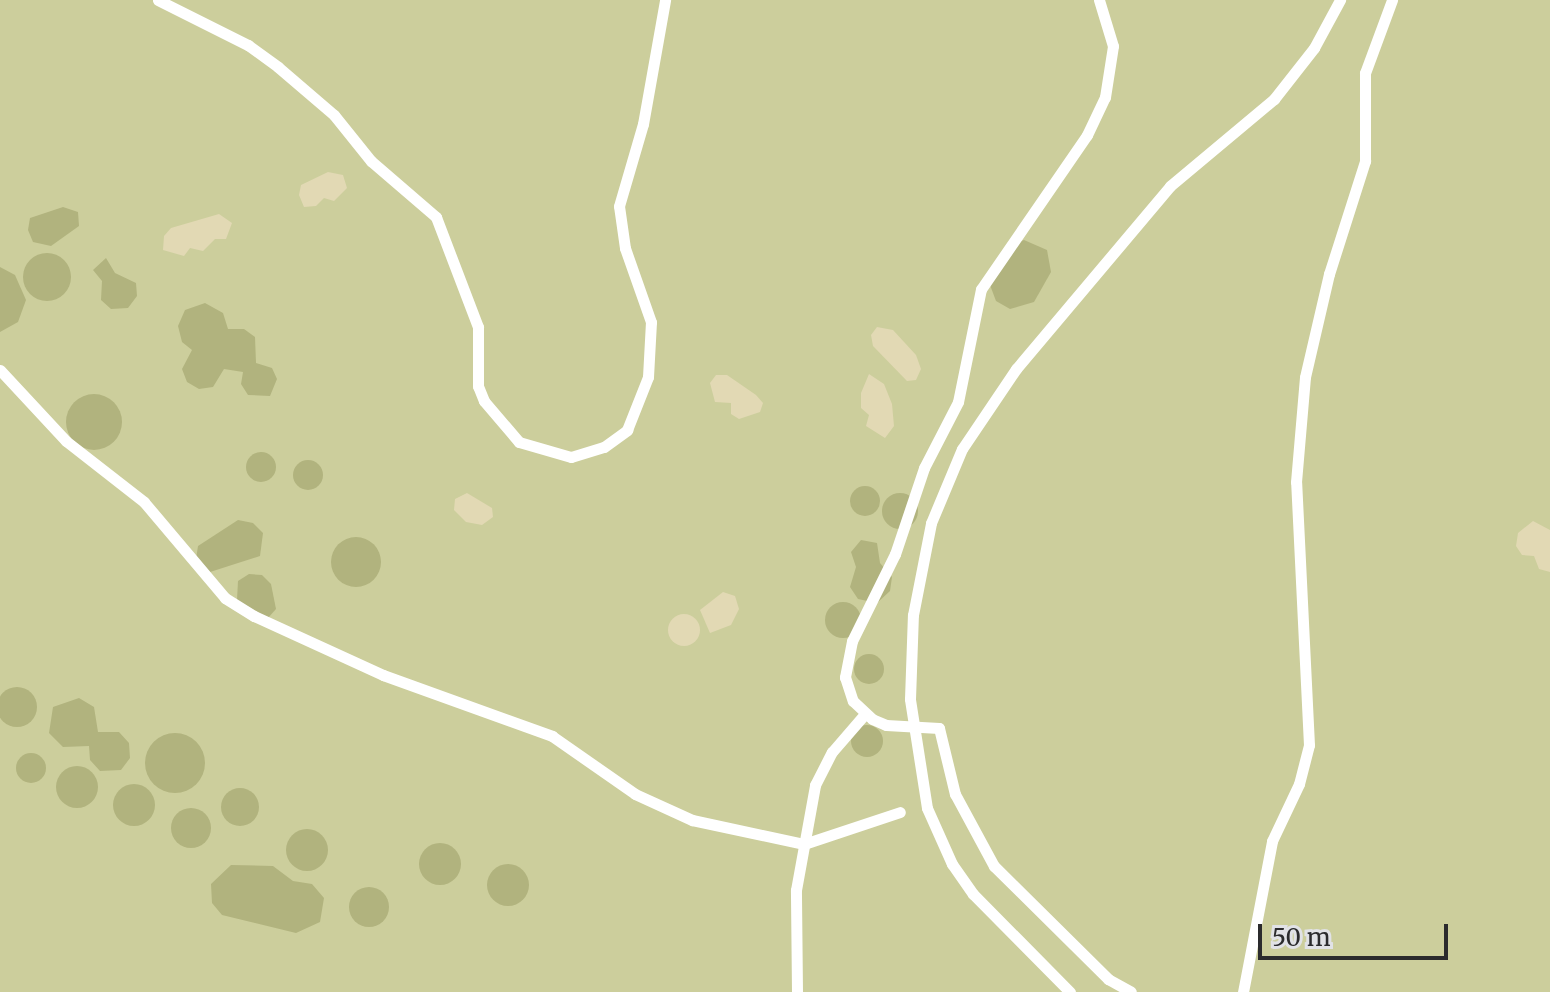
<!DOCTYPE html>
<style>
body{margin:0}
#map{position:relative;width:1550px;height:992px;overflow:hidden;background:#e1e2e6;font-family:Merriweather,serif}
div>[style]{position:absolute}
.green>*{inset:0;background:#ccce9c;transform-origin:0 0}
.forest>*{inset:0;background:#b1b37e}
.round{border-radius:50%}
.sand>*{inset:0;background:#e2d9b4}
.lane>*{height:11px;margin:-5.5px;padding:0 5.5px;transform-origin:5.5px;border-radius:5.5px;background:#fff}
span{translate:-50% -50%;white-space:nowrap;text-align:center;line-height:1.15;-webkit-text-stroke:6px #e1e2e6;paint-order:stroke}
.scale{position:absolute;left:1258px;top:924px;width:190px;height:36px;box-sizing:border-box;border:4px solid #2b2b2d;border-top:0;padding-left:10px;font-size:24px;line-height:28px;white-space:nowrap;color:#2b2b2d;-webkit-text-stroke:6px #e1e2e6;paint-order:stroke}
</style>
<div id="map">
<div class="green">
<div style="left:0;top:0;width:1550px;height:992px"></div>
</div>
<div class="forest">
<div style="clip-path:polygon(63px 207px,78px 212px,79px 226px,51px 246px,33px 242px,28px 230px,30px 218px)"></div>
<div style="clip-path:polygon(1024px 240px,1047px 250px,1051px 272px,1034px 302px,1010px 309px,996px 301px,990px 285px,1013px 244px)"></div>
<div class="round" style="left:23px;top:253px;width:48px;height:48px"></div>
<div style="clip-path:polygon(106px 258px,115px 273px,136px 283px,137px 296px,128px 308px,111px 309px,101px 300px,102px 281px,93px 270px)"></div>
<div style="clip-path:polygon(0 267px,15px 275px,26px 300px,18px 322px,0 332px)"></div>
<div style="clip-path:polygon(205px 303px,223px 313px,228px 329px,244px 329px,255px 337px,256px 363px,272px 368px,277px 379px,270px 396px,248px 395px,241px 384px,243px 372px,224px 369px,213px 387px,199px 389px,187px 382px,182px 369px,192px 350px,182px 342px,178px 326px,185px 310px)"></div>
<div class="round" style="left:66px;top:394px;width:56px;height:56px"></div>
<div class="round" style="left:246px;top:452px;width:30px;height:30px"></div>
<div class="round" style="left:293px;top:460px;width:30px;height:30px"></div>
<div class="round" style="left:850px;top:486px;width:30px;height:30px"></div>
<div class="round" style="left:882px;top:493px;width:36px;height:36px"></div>
<div style="clip-path:polygon(238px 520px,253px 523px,263px 533px,260px 556px,210px 572px,196px 559px,198px 546px)"></div>
<div class="round" style="left:331px;top:537px;width:50px;height:50px"></div>
<div style="clip-path:polygon(861px 540px,877px 543px,880px 563px,892px 577px,890px 591px,877px 603px,858px 599px,850px 587px,856px 567px,851px 552px)"></div>
<div style="clip-path:polygon(249px 574px,262px 575px,271px 584px,276px 609px,268px 618px,237px 600px,238px 581px)"></div>
<div class="round" style="left:825px;top:602px;width:36px;height:36px"></div>
<div class="round" style="left:854px;top:654px;width:30px;height:30px"></div>
<div class="round" style="left:-3px;top:687px;width:40px;height:40px"></div>
<div style="clip-path:polygon(79px 698px,94px 707px,98px 732px,119px 732px,129px 743px,130px 758px,121px 770px,100px 771px,90px 760px,89px 746px,63px 747px,49px 733px,53px 707px)"></div>
<div class="round" style="left:851px;top:725px;width:32px;height:32px"></div>
<div class="round" style="left:145px;top:733px;width:60px;height:60px"></div>
<div class="round" style="left:16px;top:753px;width:30px;height:30px"></div>
<div class="round" style="left:56px;top:766px;width:42px;height:42px"></div>
<div class="round" style="left:113px;top:784px;width:42px;height:42px"></div>
<div class="round" style="left:221px;top:788px;width:38px;height:38px"></div>
<div class="round" style="left:171px;top:808px;width:40px;height:40px"></div>
<div class="round" style="left:286px;top:829px;width:42px;height:42px"></div>
<div class="round" style="left:419px;top:843px;width:42px;height:42px"></div>
<div class="round" style="left:487px;top:864px;width:42px;height:42px"></div>
<div style="clip-path:polygon(231px 865px,273px 866px,293px 881px,312px 884px,324px 898px,320px 922px,296px 933px,222px 915px,212px 903px,211px 884px)"></div>
<div class="round" style="left:349px;top:887px;width:40px;height:40px"></div>
</div>
<div class="sand">
<div style="clip-path:polygon(328px 172px,343px 175px,347px 188px,334px 201px,324px 198px,316px 206px,304px 207px,299px 195px,301px 185px)"></div>
<div style="clip-path:polygon(219px 214px,232px 223px,226px 239px,215px 239px,203px 251px,190px 248px,184px 256px,163px 250px,164px 236px,171px 228px)"></div>
<div style="clip-path:polygon(877px 327px,893px 330px,916px 355px,921px 369px,916px 380px,907px 381px,873px 346px,871px 335px)"></div>
<div style="clip-path:polygon(869px 374px,884px 384px,892px 404px,894px 426px,885px 438px,866px 426px,869px 415px,861px 408px,861px 393px)"></div>
<div style="clip-path:polygon(716px 375px,727px 375px,756px 395px,763px 403px,760px 412px,739px 419px,731px 414px,731px 403px,715px 402px,710px 383px)"></div>
<div style="clip-path:polygon(467px 493px,492px 508px,493px 517px,482px 525px,466px 522px,454px 510px,455px 499px)"></div>
<div style="clip-path:polygon(1533px 521px,1550px 530px,1550px 572px,1539px 569px,1534px 556px,1522px 555px,1516px 546px,1518px 533px)"></div>
<div style="clip-path:polygon(723px 592px,735px 596px,739px 609px,731px 625px,710px 633px,700px 610px)"></div>
<div class="round" style="left:668px;top:614px;width:32px;height:32px"></div>
</div>
<div class="lane">
<div style="left:158px;top:0;width:101px;rotate:26.6deg"></div>
<div style="left:248px;top:45px;width:37px;rotate:36deg"></div>
<div style="left:278px;top:67px;width:74px;rotate:40.6deg"></div>
<div style="left:334px;top:115px;width:59px;rotate:51.2deg"></div>
<div style="left:371px;top:161px;width:86px;rotate:40.7deg"></div>
<div style="left:436px;top:217px;width:118px;rotate:69.1deg"></div>
<div style="left:478px;top:327px;width:59px;rotate:90deg"></div>
<div style="left:478px;top:386px;width:16px;rotate:68deg"></div>
<div style="left:484px;top:401px;width:54px;rotate:49.5deg"></div>
<div style="left:519px;top:442px;width:54px;rotate:16.1deg"></div>
<div style="left:571px;top:457px;width:34px;rotate:-17deg"></div>
<div style="left:604px;top:447px;width:29px;rotate:-36deg"></div>
<div style="left:627px;top:430px;width:57px;rotate:-68.4deg"></div>
<div style="left:648px;top:377px;width:55px;rotate:-86.9deg"></div>
<div style="left:651px;top:322px;width:78px;rotate:-109.4deg"></div>
<div style="left:625px;top:248px;width:42px;rotate:-98.1deg"></div>
<div style="left:619px;top:206px;width:85px;rotate:-73.7deg"></div>
<div style="left:643px;top:124px;width:126px;rotate:-79.9deg"></div>
<div style="left:1099px;top:0;width:48px;rotate:73.1deg"></div>
<div style="left:1113px;top:46px;width:52px;rotate:98.9deg"></div>
<div style="left:1105px;top:97px;width:42px;rotate:115.3deg"></div>
<div style="left:1087px;top:135px;width:187px;rotate:124.5deg"></div>
<div style="left:981px;top:289px;width:115px;rotate:101.5deg"></div>
<div style="left:958px;top:402px;width:74px;rotate:117.3deg"></div>
<div style="left:924px;top:468px;width:91px;rotate:108.6deg"></div>
<div style="left:895px;top:554px;width:97px;rotate:116.3deg"></div>
<div style="left:852px;top:641px;width:37px;rotate:101deg"></div>
<div style="left:845px;top:677px;width:25px;rotate:72deg"></div>
<div style="left:853px;top:701px;width:26px;rotate:43deg"></div>
<div style="left:872px;top:719px;width:15px;rotate:23deg"></div>
<div style="left:886px;top:725px;width:53px;rotate:3.2deg"></div>
<div style="left:939px;top:728px;width:68px;rotate:76.4deg"></div>
<div style="left:955px;top:794px;width:82px;rotate:61.6deg"></div>
<div style="left:994px;top:866px;width:161px;rotate:44.7deg"></div>
<div style="left:1108px;top:979px;width:26px;rotate:29deg"></div>
<div style="left:0;top:370px;width:97px;rotate:47.1deg"></div>
<div style="left:66px;top:441px;width:99px;rotate:38deg"></div>
<div style="left:144px;top:502px;width:126px;rotate:49.8deg"></div>
<div style="left:225px;top:598px;width:34px;rotate:32deg"></div>
<div style="left:254px;top:616px;width:142px;rotate:24.6deg"></div>
<div style="left:383px;top:675px;width:180px;rotate:19.8deg"></div>
<div style="left:552px;top:736px;width:101px;rotate:34.9deg"></div>
<div style="left:635px;top:794px;width:63px;rotate:24.5deg"></div>
<div style="left:692px;top:820px;width:115px;rotate:12.1deg"></div>
<div style="left:804px;top:844px;width:101px;rotate:-18.4deg"></div>
<div style="left:797px;top:992px;width:102px;rotate:-90.6deg"></div>
<div style="left:796px;top:890px;width:107px;rotate:-79.7deg"></div>
<div style="left:815px;top:785px;width:37px;rotate:-63deg"></div>
<div style="left:832px;top:752px;width:49px;rotate:-49.1deg"></div>
<div style="left:1070px;top:992px;width:138px;rotate:-134.7deg"></div>
<div style="left:973px;top:894px;width:37px;rotate:-125deg"></div>
<div style="left:952px;top:864px;width:61px;rotate:-114.1deg"></div>
<div style="left:927px;top:808px;width:110px;rotate:-98.9deg"></div>
<div style="left:910px;top:699px;width:84px;rotate:-88deg"></div>
<div style="left:913px;top:615px;width:94px;rotate:-78.9deg"></div>
<div style="left:931px;top:523px;width:80px;rotate:-67.3deg"></div>
<div style="left:962px;top:449px;width:97px;rotate:-56deg"></div>
<div style="left:1016px;top:369px;width:239px;rotate:-49.9deg"></div>
<div style="left:1170px;top:186px;width:136px;rotate:-39.9deg"></div>
<div style="left:1274px;top:99px;width:65px;rotate:-51.9deg"></div>
<div style="left:1314px;top:48px;width:55px;rotate:-61.6deg"></div>
<div style="left:1243px;top:992px;width:154px;rotate:-79.1deg"></div>
<div style="left:1272px;top:841px;width:63px;rotate:-64.7deg"></div>
<div style="left:1299px;top:784px;width:40px;rotate:-75.6deg"></div>
<div style="left:1309px;top:745px;width:263px;rotate:-92.8deg"></div>
<div style="left:1296px;top:482px;width:105px;rotate:-85.1deg"></div>
<div style="left:1305px;top:377px;width:106px;rotate:-76.9deg"></div>
<div style="left:1329px;top:274px;width:119px;rotate:-72.3deg"></div>
<div style="left:1365px;top:161px;width:88px;rotate:-90deg"></div>
<div style="left:1365px;top:73px;width:78px;rotate:-69.7deg"></div>
</div>
<div class="scale">50 m</div>
</div>
